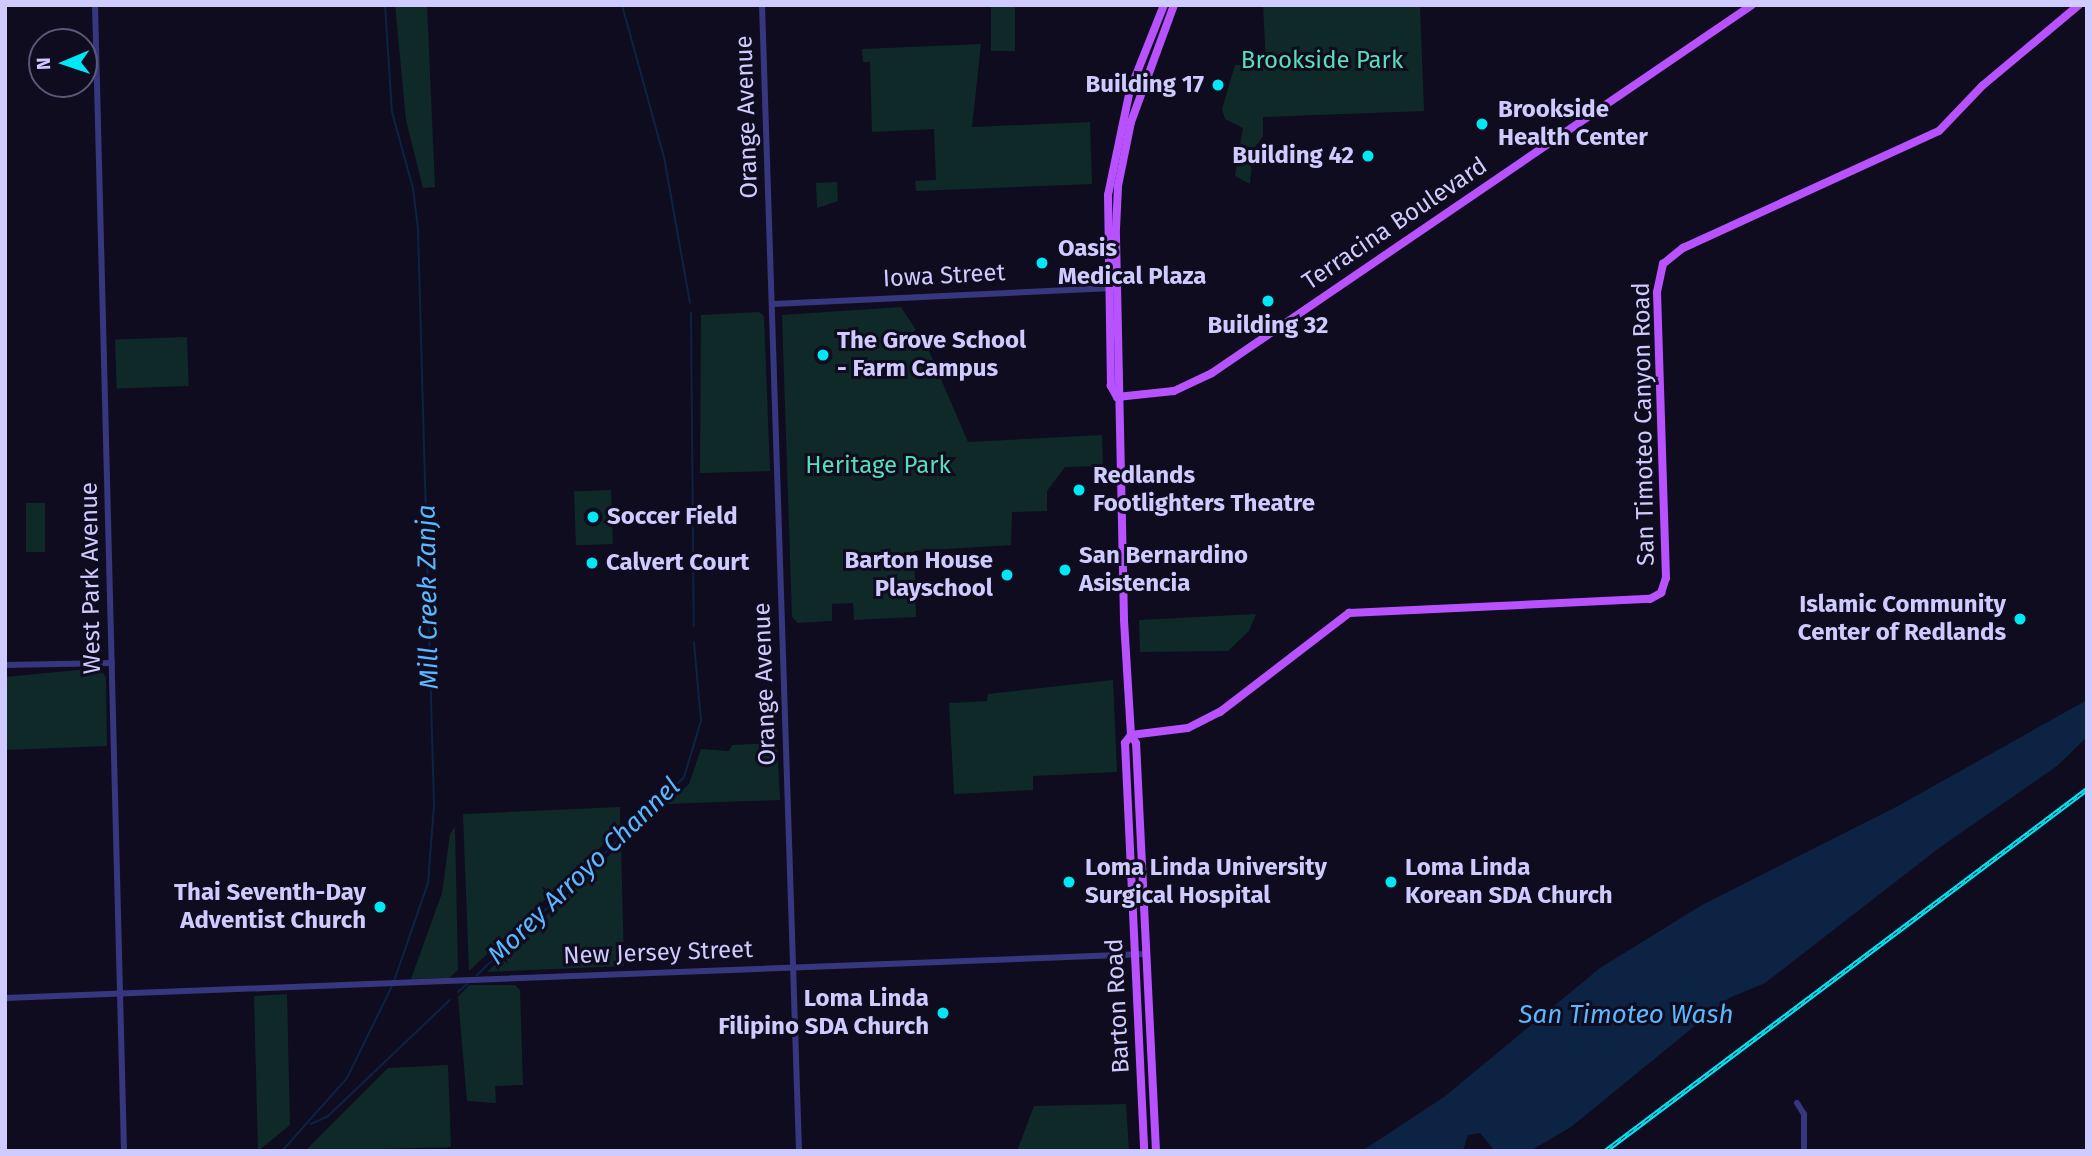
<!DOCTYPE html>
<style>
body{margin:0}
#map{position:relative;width:2092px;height:1156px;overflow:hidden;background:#0f0c1f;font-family:"Fira Sans",sans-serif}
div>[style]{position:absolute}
.green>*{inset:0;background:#0f2928;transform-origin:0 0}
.water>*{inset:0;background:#0c2344}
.stream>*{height:2px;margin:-1px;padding:0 1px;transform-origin:1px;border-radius:1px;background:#0c2344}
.minor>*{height:6px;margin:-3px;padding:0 3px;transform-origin:3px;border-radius:3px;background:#37377f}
.major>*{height:8px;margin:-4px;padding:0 4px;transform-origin:4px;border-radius:4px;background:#b852ff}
.rail>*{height:4.5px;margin-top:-2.25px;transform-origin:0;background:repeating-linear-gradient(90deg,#0f0c1f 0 5px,#00e7f6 0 10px);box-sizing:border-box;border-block:2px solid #00e7f6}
.dots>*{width:19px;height:19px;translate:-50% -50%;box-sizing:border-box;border:4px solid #0f0c1f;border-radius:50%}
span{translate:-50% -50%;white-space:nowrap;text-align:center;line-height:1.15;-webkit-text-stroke:6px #0f0c1f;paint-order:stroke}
.park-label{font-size:24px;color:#57dfb8}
.poi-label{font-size:24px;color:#cfcbff;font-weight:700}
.right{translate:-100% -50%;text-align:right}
.left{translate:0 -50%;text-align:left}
.street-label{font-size:24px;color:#cfcbff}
.water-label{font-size:26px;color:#59b8ff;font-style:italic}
.frame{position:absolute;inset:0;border:7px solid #cfcbff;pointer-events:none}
.north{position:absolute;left:28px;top:28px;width:70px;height:70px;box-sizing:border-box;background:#0f0c1f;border:2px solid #5c5879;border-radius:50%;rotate:268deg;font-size:19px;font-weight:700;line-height:28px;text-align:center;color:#cfcbff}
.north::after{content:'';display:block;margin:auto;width:24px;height:32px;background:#00e7f6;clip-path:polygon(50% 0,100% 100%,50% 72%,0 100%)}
</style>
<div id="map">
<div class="green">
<div style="clip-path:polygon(395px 5px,427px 5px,435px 187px,423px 188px,406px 120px)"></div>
<div style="left:991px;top:5px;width:24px;height:46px"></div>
<div style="clip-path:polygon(1263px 5px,1420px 5px,1424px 111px,1263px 117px,1263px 136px,1253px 150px,1250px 184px,1235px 176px,1243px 128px,1225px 119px,1222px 109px,1235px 65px,1266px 64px)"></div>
<div style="clip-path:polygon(981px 44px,972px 127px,1090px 122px,1092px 184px,916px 191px,915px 181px,936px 180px,934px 129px,872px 132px,870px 62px,863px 62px,862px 49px)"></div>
<div style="clip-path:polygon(837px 182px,838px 201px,817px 208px,816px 183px)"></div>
<div style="clip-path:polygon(901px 307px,916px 330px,908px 335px,912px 341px,926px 344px,968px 442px,1102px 435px,1103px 466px,1065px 467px,1047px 491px,1047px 511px,1012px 512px,1011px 545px,914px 551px,916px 617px,854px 620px,853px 603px,832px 604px,832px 621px,798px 623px,792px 617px,782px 315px)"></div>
<div style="clip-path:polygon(759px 312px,764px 316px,770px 471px,700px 473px,701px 315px)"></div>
<div style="left:187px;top:337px;width:49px;height:72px;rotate:88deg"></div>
<div style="left:611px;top:490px;width:54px;height:37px;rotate:88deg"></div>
<div style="left:26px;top:503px;width:19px;height:49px"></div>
<div style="clip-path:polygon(1256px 614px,1249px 631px,1228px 651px,1140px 652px,1139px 620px)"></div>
<div style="clip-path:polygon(99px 668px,106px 677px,107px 746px,5px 750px,5px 677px)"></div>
<div style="clip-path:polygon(1113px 680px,1117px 772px,1033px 776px,1033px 790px,954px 794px,949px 703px,987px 701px,988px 694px)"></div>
<div style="clip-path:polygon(777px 743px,780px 800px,667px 804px,689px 784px,701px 749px,729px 751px,732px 745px)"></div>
<div style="clip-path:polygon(620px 807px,620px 829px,469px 971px,463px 814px)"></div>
<div style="clip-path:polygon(455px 827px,458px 970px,449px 978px,411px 979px,442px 893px,450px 834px)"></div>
<div style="clip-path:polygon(621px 844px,624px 966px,487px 972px)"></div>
<div style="clip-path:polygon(469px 985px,515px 985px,520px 990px,523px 1085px,495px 1086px,496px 1103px,467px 1101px,458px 997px)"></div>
<div style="clip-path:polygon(287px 994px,290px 1125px,258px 1151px,254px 996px)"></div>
<div style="clip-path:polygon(448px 1065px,451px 1147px,305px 1151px,388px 1068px)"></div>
<div style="clip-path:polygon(1126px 1104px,1129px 1151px,1017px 1151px,1034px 1106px)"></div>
</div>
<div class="water">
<div style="clip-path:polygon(2087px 700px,2087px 737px,2057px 766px,1939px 848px,1765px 983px,1729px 998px,1571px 1127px,1530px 1151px,1495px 1151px,1480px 1133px,1468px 1135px,1463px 1151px,1362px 1151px,1444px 1097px,1600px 968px,1702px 905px,1898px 806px)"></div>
</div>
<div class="stream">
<div style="left:385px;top:5px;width:107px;rotate:86.3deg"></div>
<div style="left:392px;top:112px;width:79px;rotate:74.6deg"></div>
<div style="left:413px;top:188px;width:41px;rotate:83deg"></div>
<div style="left:418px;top:229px;width:576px;rotate:88.41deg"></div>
<div style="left:434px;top:805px;width:78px;rotate:94.4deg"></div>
<div style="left:428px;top:883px;width:104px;rotate:109.1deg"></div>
<div style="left:622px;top:5px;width:158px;rotate:74.6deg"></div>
<div style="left:664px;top:157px;width:148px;rotate:79.9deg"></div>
<div style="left:691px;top:313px;width:313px;rotate:89.5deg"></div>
<div style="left:477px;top:975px;width:286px;rotate:-43.7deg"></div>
<div style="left:684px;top:777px;width:59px;rotate:-73.1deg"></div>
<div style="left:701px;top:721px;width:79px;rotate:-95.1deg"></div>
<div style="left:458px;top:992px;width:12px;rotate:-42deg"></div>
<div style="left:311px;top:1124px;width:19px;rotate:-25deg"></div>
<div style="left:328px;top:1116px;width:168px;rotate:-43.6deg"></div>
<div style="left:282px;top:1151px;width:98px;rotate:-48.3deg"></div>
<div style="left:347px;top:1078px;width:102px;rotate:-63.9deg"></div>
</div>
<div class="minor">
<div style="left:95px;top:5px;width:1146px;rotate:88.55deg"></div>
<div style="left:762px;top:5px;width:1147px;rotate:88.15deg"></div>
<div style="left:773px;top:304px;width:340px;rotate:-2.7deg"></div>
<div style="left:5px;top:665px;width:107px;rotate:-1.1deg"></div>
<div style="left:5px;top:998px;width:1141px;rotate:-2.21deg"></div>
<div style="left:1797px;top:1103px;width:13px;rotate:58deg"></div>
<div style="left:1804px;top:1114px;width:37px;rotate:90deg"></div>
</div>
<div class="major">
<div style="left:1117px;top:397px;width:57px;rotate:-6deg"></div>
<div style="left:1174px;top:391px;width:42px;rotate:-25.3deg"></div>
<div style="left:1212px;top:373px;width:653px;rotate:-34.27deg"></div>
<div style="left:1117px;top:397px;width:13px;rotate:-119deg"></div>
<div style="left:1111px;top:386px;width:191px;rotate:-90.9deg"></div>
<div style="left:1108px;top:195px;width:107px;rotate:-78.2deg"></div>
<div style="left:1130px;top:90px;width:92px;rotate:-68.2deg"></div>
<div style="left:1131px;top:735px;width:57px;rotate:-7deg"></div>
<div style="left:1188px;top:728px;width:36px;rotate:-27deg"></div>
<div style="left:1220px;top:712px;width:163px;rotate:-37.5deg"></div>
<div style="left:1349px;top:613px;width:301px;rotate:-2.7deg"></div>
<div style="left:1650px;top:599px;width:13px;rotate:-29deg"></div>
<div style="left:1661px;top:593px;width:16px;rotate:-72deg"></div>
<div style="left:1666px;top:578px;width:286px;rotate:-91.8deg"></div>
<div style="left:1657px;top:292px;width:29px;rotate:-78deg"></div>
<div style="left:1663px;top:264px;width:26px;rotate:-39deg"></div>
<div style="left:1683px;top:248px;width:281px;rotate:-24.6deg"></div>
<div style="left:1939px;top:131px;width:62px;rotate:-46.3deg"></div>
<div style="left:1982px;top:86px;width:126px;rotate:-39.9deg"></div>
<div style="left:1131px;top:735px;width:10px;rotate:127deg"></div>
<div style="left:1125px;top:743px;width:408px;rotate:87.3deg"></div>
<div style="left:1156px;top:1151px;width:408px;rotate:-92.8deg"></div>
<div style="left:1136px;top:743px;width:9px;rotate:-122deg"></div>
<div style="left:1131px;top:735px;width:116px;rotate:-93.5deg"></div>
<div style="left:1124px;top:619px;width:390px;rotate:-91.2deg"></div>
<div style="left:1116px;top:229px;width:43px;rotate:-87.3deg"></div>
<div style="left:1118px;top:186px;width:65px;rotate:-78.5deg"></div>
<div style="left:1131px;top:122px;width:125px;rotate:-69.8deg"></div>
</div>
<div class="rail">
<div style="left:1605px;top:1151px;width:603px;rotate:-36.91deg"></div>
</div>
<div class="dots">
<div style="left:1218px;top:85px;background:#00e7f6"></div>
<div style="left:1482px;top:124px;background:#00e7f6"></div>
<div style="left:1368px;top:156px;background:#00e7f6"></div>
<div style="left:1042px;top:263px;background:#00e7f6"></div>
<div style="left:1268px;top:301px;background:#00e7f6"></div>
<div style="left:823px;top:355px;background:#00e7f6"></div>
<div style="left:1079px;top:490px;background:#00e7f6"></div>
<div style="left:593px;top:517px;background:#00e7f6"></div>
<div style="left:592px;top:563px;background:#00e7f6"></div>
<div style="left:1065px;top:570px;background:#00e7f6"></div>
<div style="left:1007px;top:575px;background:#00e7f6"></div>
<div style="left:2020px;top:619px;background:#00e7f6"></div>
<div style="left:1069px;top:882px;background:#00e7f6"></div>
<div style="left:1391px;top:882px;background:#00e7f6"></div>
<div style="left:380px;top:907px;background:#00e7f6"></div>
<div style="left:943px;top:1013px;background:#00e7f6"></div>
</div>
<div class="park-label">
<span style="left:1322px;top:61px">Brookside Park</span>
<span style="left:878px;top:466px">Heritage Park</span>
</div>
<div class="poi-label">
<span class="right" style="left:1204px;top:85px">Building 17</span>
<span class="left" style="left:1498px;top:124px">Brookside<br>Health Center</span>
<span class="right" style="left:1354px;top:156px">Building 42</span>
<span class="left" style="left:1058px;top:263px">Oasis<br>Medical Plaza</span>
<span style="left:1268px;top:326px">Building 32</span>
<span class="left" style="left:837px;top:355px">The Grove School<br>- Farm Campus</span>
<span class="left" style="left:1093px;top:490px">Redlands<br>Footlighters Theatre</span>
<span class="left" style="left:607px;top:517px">Soccer Field</span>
<span class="left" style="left:1079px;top:570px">San Bernardino<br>Asistencia</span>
<span class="right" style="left:993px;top:575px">Barton House<br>Playschool</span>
<span class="left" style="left:606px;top:563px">Calvert Court</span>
<span class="right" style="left:2006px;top:619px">Islamic Community<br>Center of Redlands</span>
<span class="left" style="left:1085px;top:882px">Loma Linda University<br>Surgical Hospital</span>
<span class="left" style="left:1405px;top:882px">Loma Linda<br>Korean SDA Church</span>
<span class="right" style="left:366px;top:907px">Thai Seventh-Day<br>Adventist Church</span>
<span class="right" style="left:929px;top:1013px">Loma Linda<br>Filipino SDA Church</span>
</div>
<div class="street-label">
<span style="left:747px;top:117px;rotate:-92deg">Orange Avenue</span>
<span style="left:1395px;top:224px;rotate:-34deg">Terracina Boulevard</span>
<span style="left:944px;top:276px;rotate:-3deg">Iowa Street</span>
<span style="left:1644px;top:424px;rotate:-91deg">San Timoteo Canyon Road</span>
<span style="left:91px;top:578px;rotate:-91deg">West Park Avenue</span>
<span style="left:765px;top:684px;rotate:-92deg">Orange Avenue</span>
<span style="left:658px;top:953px;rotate:-2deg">New Jersey Street</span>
<span style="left:1118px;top:1006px;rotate:-93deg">Barton Road</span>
</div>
<div class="water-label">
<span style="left:428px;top:597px;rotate:-91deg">Mill Creek Zanja</span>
<span style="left:584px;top:871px;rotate:-44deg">Morey Arroyo Channel</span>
<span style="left:1626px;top:1015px">San Timoteo Wash</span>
</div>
<div class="frame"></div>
<div class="north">N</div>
</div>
